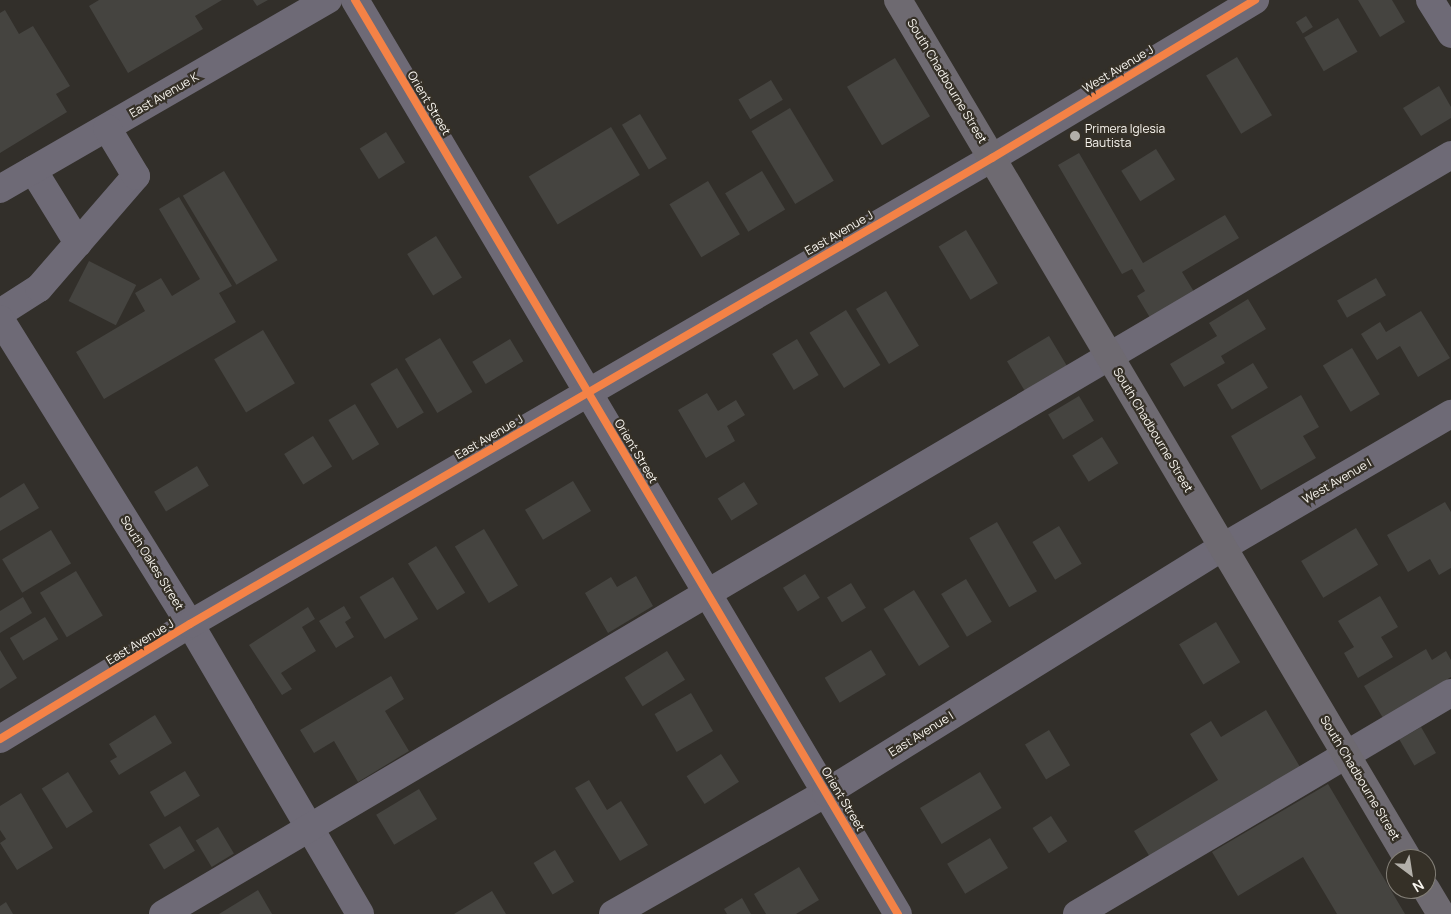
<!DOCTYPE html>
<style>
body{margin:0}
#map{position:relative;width:1451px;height:914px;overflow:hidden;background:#322f2a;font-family:Manrope,sans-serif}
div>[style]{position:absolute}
.building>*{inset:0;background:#454440;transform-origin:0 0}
.minor>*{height:28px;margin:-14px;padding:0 14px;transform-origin:14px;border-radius:14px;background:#6e6a76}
.major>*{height:28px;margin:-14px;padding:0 14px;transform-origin:14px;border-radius:14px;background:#6e6a71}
.cycleway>*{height:8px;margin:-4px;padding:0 4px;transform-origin:4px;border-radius:4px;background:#f48246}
.dots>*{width:14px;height:14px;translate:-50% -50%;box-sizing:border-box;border:2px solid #353027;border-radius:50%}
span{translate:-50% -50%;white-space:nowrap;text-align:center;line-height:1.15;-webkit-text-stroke:4.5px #353027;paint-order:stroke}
.street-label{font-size:12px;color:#f8f5ef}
.poi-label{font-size:12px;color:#f8f5ef}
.left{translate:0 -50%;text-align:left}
.north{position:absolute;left:1386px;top:849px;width:50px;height:50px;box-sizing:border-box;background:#353027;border:1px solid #837f77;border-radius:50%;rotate:149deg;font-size:14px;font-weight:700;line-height:20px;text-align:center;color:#f8f5ef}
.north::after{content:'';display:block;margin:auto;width:18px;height:22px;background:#b3b0aa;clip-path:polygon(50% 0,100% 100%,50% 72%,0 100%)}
</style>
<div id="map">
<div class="building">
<div style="clip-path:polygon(99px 0,222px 0,195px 16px,203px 29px,128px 73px,89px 6px)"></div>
<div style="clip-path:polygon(253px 0,268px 0,257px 6px)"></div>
<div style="clip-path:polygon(1358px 0,1392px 0,1405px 22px,1380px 37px)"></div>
<div style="clip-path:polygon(5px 10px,19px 34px,33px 26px,70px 86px,56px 94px,67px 112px,0 153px,0 13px)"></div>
<div style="left:1306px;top:16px;width:13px;height:12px;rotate:58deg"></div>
<div style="left:1338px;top:18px;width:39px;height:39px;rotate:60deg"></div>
<div style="left:1237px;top:57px;width:68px;height:36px;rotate:59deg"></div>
<div style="left:895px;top:58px;width:68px;height:56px;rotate:59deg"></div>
<div style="left:771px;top:80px;width:23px;height:38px;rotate:59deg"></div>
<div style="clip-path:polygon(1439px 86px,1451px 107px,1451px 118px,1421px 136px,1403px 108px)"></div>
<div style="left:790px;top:108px;width:85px;height:45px;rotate:59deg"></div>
<div style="left:640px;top:114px;width:52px;height:21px;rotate:59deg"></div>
<div style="left:611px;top:127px;width:56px;height:96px;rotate:59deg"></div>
<div style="left:386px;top:132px;width:36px;height:31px;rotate:58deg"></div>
<div style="left:1156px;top:149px;width:36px;height:41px;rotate:58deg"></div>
<div style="clip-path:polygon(1079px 153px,1143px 263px,1225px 215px,1239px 238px,1182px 272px,1196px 295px,1152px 321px,1137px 296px,1145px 291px,1132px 269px,1122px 274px,1058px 165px)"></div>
<div style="left:224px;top:171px;width:104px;height:48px;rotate:59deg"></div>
<div style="left:762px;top:171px;width:45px;height:43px;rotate:59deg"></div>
<div style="left:708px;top:181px;width:62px;height:45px;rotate:59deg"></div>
<div style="clip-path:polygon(179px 197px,232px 286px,219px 293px,236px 322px,104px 399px,76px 352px,145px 311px,135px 293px,161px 278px,172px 296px,200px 279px,159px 209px)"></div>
<div style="left:966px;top:230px;width:62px;height:32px;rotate:59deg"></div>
<div style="left:436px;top:236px;width:49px;height:34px;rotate:58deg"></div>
<div style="left:89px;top:261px;width:53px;height:45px;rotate:27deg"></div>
<div style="left:1376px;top:278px;width:20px;height:45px;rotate:60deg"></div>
<div style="left:886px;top:291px;width:64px;height:35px;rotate:59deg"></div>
<div style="clip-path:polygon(1248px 299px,1266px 329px,1221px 356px,1225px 363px,1184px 387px,1170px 364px,1217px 336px,1209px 323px)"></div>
<div style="left:846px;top:310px;width:65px;height:43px;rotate:58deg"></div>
<div style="clip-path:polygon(1421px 311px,1450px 358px,1418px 377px,1400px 346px,1377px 360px,1361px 334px,1380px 322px,1386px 332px)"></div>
<div style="left:263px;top:330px;width:62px;height:57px;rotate:59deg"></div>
<div style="left:1049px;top:336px;width:37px;height:49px;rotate:59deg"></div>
<div style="left:440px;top:338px;width:63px;height:41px;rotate:59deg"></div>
<div style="left:510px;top:339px;width:26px;height:44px;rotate:59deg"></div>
<div style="left:797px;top:339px;width:42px;height:29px;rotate:59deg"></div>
<div style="left:1352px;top:348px;width:54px;height:34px;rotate:59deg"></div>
<div style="left:1253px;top:363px;width:29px;height:42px;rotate:59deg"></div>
<div style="left:397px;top:368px;width:52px;height:31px;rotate:59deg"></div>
<div style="clip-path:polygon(707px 393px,718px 411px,736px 400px,745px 415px,727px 426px,735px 441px,706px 458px,678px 410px)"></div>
<div style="clip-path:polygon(1301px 395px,1319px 427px,1303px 436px,1316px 458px,1261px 490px,1231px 436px)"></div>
<div style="left:1079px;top:396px;width:29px;height:36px;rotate:59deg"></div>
<div style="left:355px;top:404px;width:47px;height:31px;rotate:59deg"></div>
<div style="left:313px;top:436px;width:36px;height:34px;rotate:58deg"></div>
<div style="left:1102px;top:437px;width:31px;height:35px;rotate:58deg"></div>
<div style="left:197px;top:466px;width:23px;height:50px;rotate:59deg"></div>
<div style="left:573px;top:481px;width:35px;height:56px;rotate:59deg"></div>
<div style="left:744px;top:482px;width:26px;height:31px;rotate:58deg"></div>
<div style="clip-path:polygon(24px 483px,39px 508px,0 531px,0 498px)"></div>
<div style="clip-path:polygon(1445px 502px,1451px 512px,1451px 568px,1439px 575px,1430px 559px,1408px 572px,1387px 535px)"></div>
<div style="left:997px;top:522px;width:80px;height:32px;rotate:60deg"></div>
<div style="left:1059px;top:526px;width:44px;height:31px;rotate:59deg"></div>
<div style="left:1356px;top:528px;width:43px;height:64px;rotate:59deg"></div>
<div style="left:484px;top:529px;width:66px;height:34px;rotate:59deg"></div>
<div style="left:51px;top:530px;width:39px;height:57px;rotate:59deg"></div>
<div style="left:436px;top:546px;width:55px;height:33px;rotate:58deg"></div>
<div style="left:76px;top:571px;width:52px;height:42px;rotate:59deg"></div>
<div style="left:805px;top:574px;width:28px;height:26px;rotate:58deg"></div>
<div style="clip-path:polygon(636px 576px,653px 606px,608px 633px,585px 593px,611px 577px,617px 587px)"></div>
<div style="left:393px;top:577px;width:49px;height:39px;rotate:59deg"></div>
<div style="left:966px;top:579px;width:50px;height:29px;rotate:59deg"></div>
<div style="left:851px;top:583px;width:29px;height:28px;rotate:59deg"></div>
<div style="left:914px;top:590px;width:67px;height:36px;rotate:58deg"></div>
<div style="clip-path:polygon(1380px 596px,1398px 627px,1381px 637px,1393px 657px,1358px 678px,1344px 653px,1354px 647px,1338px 621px)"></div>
<div style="clip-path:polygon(23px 597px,32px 613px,0 633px,0 611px)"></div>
<div style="clip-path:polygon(344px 606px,351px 618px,345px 622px,354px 637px,336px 648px,319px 621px)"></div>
<div style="clip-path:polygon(308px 607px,315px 619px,302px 627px,316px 651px,281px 673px,292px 689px,282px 695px,249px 645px)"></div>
<div style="left:45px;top:617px;width:26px;height:41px;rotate:59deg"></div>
<div style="left:1216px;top:622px;width:47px;height:43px;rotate:59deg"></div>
<div style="clip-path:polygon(1426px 649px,1432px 660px,1446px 651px,1451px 660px,1451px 677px,1383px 718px,1364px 686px)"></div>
<div style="clip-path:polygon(0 650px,17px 678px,0 689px)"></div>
<div style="left:871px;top:650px;width:29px;height:54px;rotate:59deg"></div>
<div style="left:667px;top:651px;width:34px;height:50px;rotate:58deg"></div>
<div style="clip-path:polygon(391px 676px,404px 699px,385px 711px,409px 751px,358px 782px,334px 741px,314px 753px,300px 730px)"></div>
<div style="left:691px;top:693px;width:44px;height:42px;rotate:60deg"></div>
<div style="clip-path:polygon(1266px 710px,1303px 772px,1153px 862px,1134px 831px,1218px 780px,1190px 734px,1211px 721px,1221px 737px)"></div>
<div style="clip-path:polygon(155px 715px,172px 743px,119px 775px,110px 761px,117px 757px,109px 744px)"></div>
<div style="left:1421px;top:727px;width:30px;height:25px;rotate:60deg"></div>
<div style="left:1049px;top:730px;width:41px;height:28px;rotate:59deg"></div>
<div style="left:721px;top:754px;width:33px;height:41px;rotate:57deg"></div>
<div style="left:185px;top:771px;width:29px;height:41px;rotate:59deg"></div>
<div style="left:68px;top:772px;width:47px;height:31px;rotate:58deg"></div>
<div style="left:980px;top:772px;width:42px;height:70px;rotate:59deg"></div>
<div style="clip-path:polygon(589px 780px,607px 810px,621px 801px,648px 845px,620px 861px,575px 788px)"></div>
<div style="clip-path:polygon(1328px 784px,1405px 914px,1337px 914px,1303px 857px,1238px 896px,1212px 852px)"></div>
<div style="left:419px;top:789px;width:35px;height:50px;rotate:59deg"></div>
<div style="clip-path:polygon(21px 793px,53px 848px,17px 870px,0 843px,6px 839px,0 830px,0 806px)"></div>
<div style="left:1051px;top:816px;width:30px;height:22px;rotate:57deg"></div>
<div style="left:180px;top:826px;width:29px;height:36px;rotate:59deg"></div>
<div style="left:218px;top:827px;width:31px;height:26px;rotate:59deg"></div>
<div style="left:990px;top:838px;width:35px;height:50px;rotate:59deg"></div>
<div style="left:555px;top:850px;width:37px;height:25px;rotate:59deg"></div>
<div style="clip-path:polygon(799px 867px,819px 900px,796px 914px,766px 914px,754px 894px)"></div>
<div style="clip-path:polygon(258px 890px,272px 914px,219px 914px)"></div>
<div style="clip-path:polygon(492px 891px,506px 914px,454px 914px)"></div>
<div style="clip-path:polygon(742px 898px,751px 914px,727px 914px,724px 909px)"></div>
<div style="clip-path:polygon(6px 902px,13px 914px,0 914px,0 906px)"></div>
</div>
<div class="minor">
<div style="left:355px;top:0;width:1063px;rotate:59.29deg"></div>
<div style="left:1430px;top:0;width:40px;rotate:58deg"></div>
<div style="left:33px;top:170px;width:86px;rotate:58.3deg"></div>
<div style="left:0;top:189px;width:379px;rotate:-30deg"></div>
<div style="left:0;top:313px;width:46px;rotate:-32.7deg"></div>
<div style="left:39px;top:288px;width:148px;rotate:-49.1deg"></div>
<div style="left:136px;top:176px;width:56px;rotate:-121.1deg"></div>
<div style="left:0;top:319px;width:359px;rotate:58.1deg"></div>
<div style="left:190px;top:624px;width:336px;rotate:59.6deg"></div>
<div style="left:0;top:739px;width:222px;rotate:-31.2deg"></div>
<div style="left:190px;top:624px;width:928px;rotate:-30.16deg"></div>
<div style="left:992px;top:158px;width:307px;rotate:-31deg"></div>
<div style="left:163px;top:914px;width:1495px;rotate:-30.51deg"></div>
<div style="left:613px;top:914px;width:245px;rotate:-29.6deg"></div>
<div style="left:826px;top:793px;width:467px;rotate:-31.8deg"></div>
<div style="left:1223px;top:547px;width:264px;rotate:-30.3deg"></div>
<div style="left:1077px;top:914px;width:434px;rotate:-30.6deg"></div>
</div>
<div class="major">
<div style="left:898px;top:0;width:999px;rotate:59.3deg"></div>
<div style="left:1426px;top:889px;width:29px;rotate:59deg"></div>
</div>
<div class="cycleway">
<div style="left:355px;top:0;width:1063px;rotate:59.29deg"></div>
<div style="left:0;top:739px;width:222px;rotate:-31.2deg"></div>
<div style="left:190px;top:624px;width:928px;rotate:-30.16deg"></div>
<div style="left:992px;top:158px;width:307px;rotate:-31deg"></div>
</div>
<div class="dots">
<div style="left:1075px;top:136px;background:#b3b0aa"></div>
</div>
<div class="street-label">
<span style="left:1118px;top:69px;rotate:-31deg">West Avenue J</span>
<span style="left:947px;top:81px;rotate:59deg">South Chadbourne Street</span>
<span style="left:164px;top:95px;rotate:-30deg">East Avenue K</span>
<span style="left:429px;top:103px;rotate:59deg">Orient Street</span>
<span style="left:839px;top:233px;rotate:-30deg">East Avenue J</span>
<span style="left:1153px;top:430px;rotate:59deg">South Chadbourne Street</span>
<span style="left:489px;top:437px;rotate:-30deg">East Avenue J</span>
<span style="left:636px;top:451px;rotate:59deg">Orient Street</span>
<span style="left:1337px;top:481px;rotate:-30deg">West Avenue I</span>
<span style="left:152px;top:563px;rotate:58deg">South Oakes Street</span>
<span style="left:140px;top:642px;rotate:-31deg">East Avenue J</span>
<span style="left:921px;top:734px;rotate:-32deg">East Avenue I</span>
<span style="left:1360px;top:778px;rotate:59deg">South Chadbourne Street</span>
<span style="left:843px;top:799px;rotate:59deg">Orient Street</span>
</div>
<div class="poi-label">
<span class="left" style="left:1085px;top:136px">Primera Iglesia<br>Bautista</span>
</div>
<div class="north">N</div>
</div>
